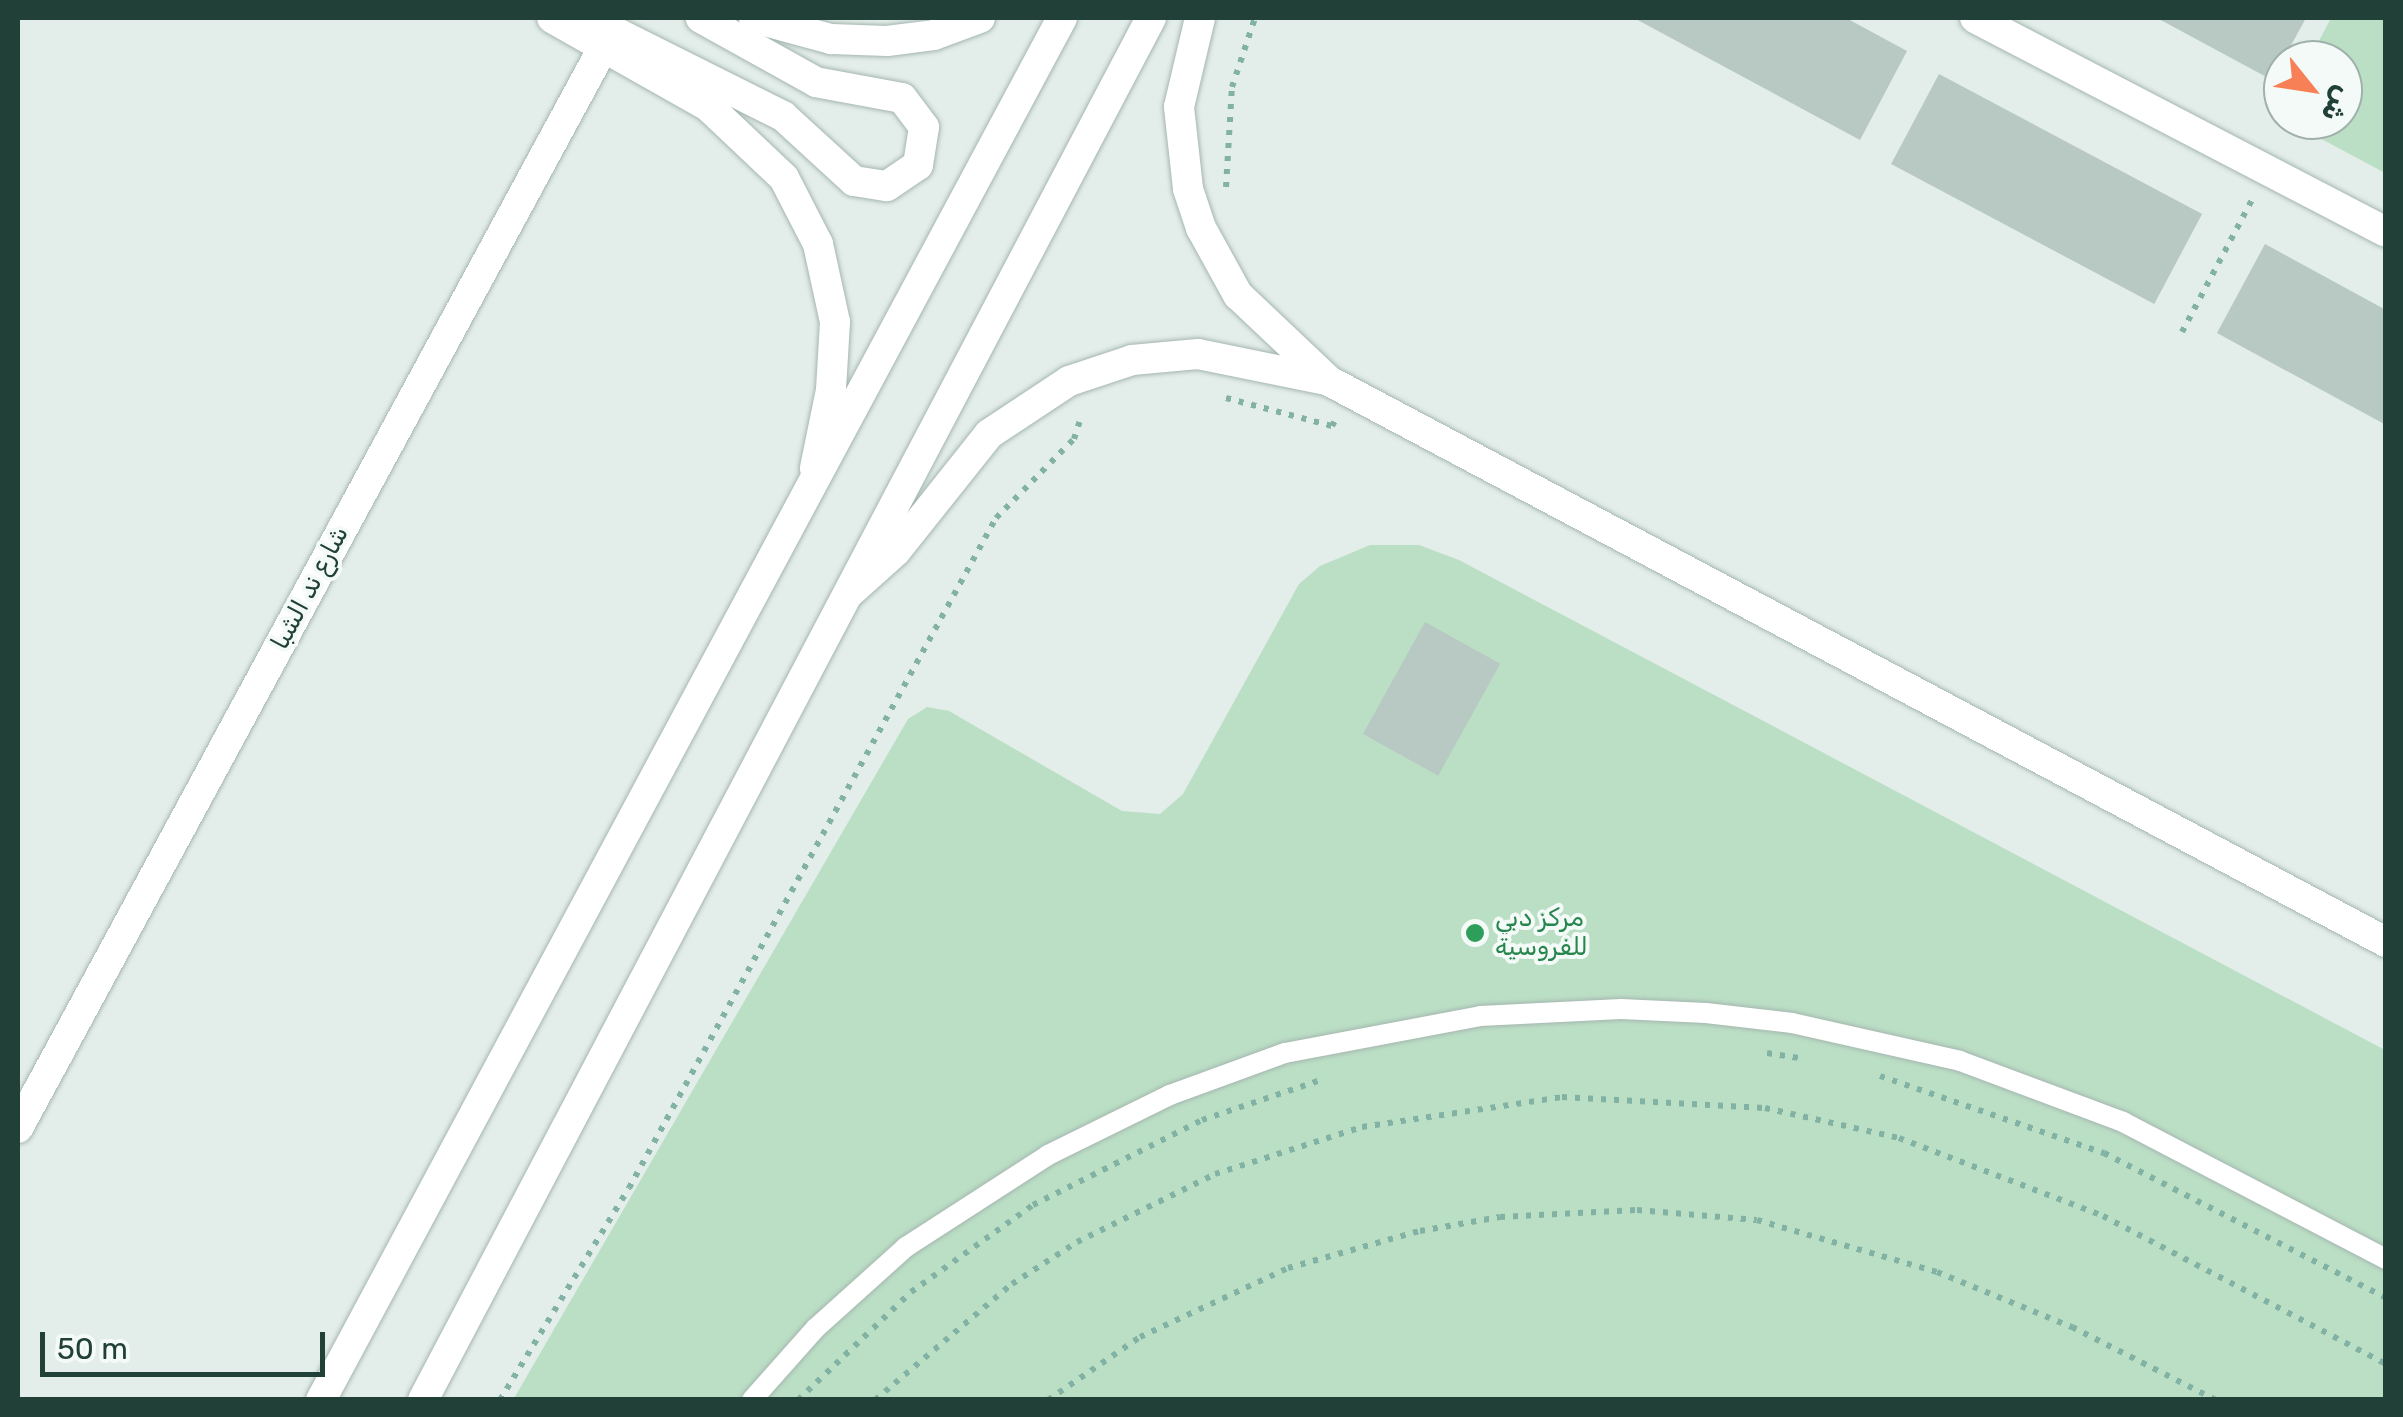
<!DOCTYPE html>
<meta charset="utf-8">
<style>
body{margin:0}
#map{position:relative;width:2403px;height:1417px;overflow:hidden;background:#e3ede9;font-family:Rubik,Vazirmatn,sans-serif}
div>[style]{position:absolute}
.green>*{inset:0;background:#bbdfc5}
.building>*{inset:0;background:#b8c8c2;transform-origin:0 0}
.path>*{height:6px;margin-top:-3px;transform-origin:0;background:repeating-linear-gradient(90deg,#82b2a4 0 5px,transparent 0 13px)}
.roads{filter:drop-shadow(0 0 2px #a5b6b0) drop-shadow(0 0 2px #a5b6b0)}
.service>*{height:20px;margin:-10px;padding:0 10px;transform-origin:10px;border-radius:10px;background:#fff}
.minor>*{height:30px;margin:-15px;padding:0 15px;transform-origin:15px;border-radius:15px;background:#fff}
.tertiary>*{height:30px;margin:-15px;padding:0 15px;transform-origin:15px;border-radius:15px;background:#fff}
.secondary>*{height:30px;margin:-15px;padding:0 15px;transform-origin:15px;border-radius:15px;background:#fff}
.dots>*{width:28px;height:28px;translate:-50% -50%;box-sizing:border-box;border:5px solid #f4faf7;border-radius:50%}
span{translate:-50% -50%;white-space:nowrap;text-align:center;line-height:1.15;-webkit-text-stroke:8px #f4faf7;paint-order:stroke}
.street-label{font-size:25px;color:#214038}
.leisure-label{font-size:25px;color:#27864d}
.left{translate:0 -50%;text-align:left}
.frame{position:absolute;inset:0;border:20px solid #214038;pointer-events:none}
.north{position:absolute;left:2263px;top:40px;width:100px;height:100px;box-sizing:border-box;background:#f4faf7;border:2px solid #a0b0ab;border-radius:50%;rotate:120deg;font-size:28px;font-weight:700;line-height:40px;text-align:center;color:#214038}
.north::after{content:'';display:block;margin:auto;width:35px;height:45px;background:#f88056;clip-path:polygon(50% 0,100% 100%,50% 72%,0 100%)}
.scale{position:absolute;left:40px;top:1332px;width:285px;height:45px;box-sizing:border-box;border:5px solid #214038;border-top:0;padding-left:12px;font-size:30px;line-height:35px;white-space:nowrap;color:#214038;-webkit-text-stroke:8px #f4faf7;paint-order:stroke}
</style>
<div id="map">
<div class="green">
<div style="clip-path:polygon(2331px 18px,2385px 18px,2385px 173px,2286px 120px,2343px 120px,2343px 60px,2309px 60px)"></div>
<div style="clip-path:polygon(1370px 545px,1419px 545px,1459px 560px,2385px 1050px,2385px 1399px,513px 1400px,908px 719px,927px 707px,949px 711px,1122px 811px,1160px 814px,1183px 794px,1299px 584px,1320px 566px)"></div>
</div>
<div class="building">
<div style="clip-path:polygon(1634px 18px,1846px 18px,1907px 51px,1860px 140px)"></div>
<div style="clip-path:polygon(2157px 18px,2306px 18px,2272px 80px)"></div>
<div style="left:1939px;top:74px;width:298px;height:102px;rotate:28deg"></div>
<div style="clip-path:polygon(2265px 244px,2386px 310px,2386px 425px,2217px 333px)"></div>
<div style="left:1425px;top:622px;width:86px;height:128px;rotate:29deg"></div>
</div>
<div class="path">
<div style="left:1226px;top:187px;width:100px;rotate:-86.6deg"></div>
<div style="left:1232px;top:87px;width:73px;rotate:-71.6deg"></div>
<div style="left:2182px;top:332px;width:152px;rotate:-62.1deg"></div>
<div style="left:1226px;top:398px;width:110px;rotate:14.8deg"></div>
<div style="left:1332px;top:426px;width:8px;rotate:-60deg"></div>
<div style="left:1767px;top:1053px;width:37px;rotate:9deg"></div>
<div style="left:1880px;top:1076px;width:237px;rotate:19deg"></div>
<div style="left:2104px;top:1153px;width:317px;rotate:27.2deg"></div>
<div style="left:500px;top:1400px;width:248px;rotate:-58.7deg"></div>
<div style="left:629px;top:1188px;width:764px;rotate:-61.29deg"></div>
<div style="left:996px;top:518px;width:111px;rotate:-45.4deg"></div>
<div style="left:1074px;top:439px;width:25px;rotate:-72deg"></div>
<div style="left:798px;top:1400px;width:156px;rotate:-43.7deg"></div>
<div style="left:911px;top:1292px;width:150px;rotate:-35.5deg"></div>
<div style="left:1033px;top:1205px;width:189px;rotate:-26.7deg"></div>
<div style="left:1202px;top:1120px;width:129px;rotate:-18.6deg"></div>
<div style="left:875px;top:1400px;width:180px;rotate:-40.3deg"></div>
<div style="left:1012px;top:1284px;width:77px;rotate:-32.9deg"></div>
<div style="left:1077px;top:1242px;width:154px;rotate:-26.2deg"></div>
<div style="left:1215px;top:1174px;width:154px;rotate:-17.7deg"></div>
<div style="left:1362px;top:1127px;width:202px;rotate:-8.5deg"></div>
<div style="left:1562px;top:1097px;width:203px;rotate:3.1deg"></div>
<div style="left:1765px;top:1108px;width:137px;rotate:12.6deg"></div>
<div style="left:1899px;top:1138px;width:218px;rotate:20.9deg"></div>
<div style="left:2103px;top:1216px;width:319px;rotate:27.6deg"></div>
<div style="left:1048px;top:1400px;width:112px;rotate:-34.4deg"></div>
<div style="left:1140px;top:1337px;width:163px;rotate:-25deg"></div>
<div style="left:1288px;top:1268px;width:137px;rotate:-15.7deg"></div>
<div style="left:1420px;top:1231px;width:81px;rotate:-9.9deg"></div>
<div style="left:1500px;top:1217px;width:137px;rotate:-2.9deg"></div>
<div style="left:1637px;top:1210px;width:120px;rotate:4.8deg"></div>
<div style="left:1757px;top:1220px;width:187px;rotate:16.1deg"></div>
<div style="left:1937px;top:1272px;width:146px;rotate:22.2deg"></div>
<div style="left:2072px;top:1327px;width:161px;rotate:26.9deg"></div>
</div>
<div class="roads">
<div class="service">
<div style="left:752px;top:1400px;width:96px;rotate:-48.4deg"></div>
<div style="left:816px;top:1328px;width:121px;rotate:-42deg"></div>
<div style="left:906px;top:1247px;width:169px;rotate:-32.9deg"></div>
<div style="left:1048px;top:1155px;width:136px;rotate:-26.2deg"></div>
<div style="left:1170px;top:1095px;width:122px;rotate:-20.1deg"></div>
<div style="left:1285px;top:1053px;width:198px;rotate:-10.7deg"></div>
<div style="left:1480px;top:1016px;width:141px;rotate:-2.8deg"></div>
<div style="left:1621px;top:1009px;width:85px;rotate:2.7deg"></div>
<div style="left:1706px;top:1013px;width:87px;rotate:6.6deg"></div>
<div style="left:1792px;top:1023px;width:172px;rotate:12.7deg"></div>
<div style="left:1960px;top:1061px;width:174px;rotate:20.5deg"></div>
<div style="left:2123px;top:1122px;width:297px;rotate:27.5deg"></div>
</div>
<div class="minor">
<div style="left:552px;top:18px;width:180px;rotate:29.5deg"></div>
<div style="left:709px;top:107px;width:103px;rotate:43.4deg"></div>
<div style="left:784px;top:178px;width:74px;rotate:62.7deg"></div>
<div style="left:818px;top:244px;width:80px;rotate:77.7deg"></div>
<div style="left:835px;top:322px;width:68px;rotate:93.4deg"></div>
<div style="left:831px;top:390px;width:80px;rotate:101.6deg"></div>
<div style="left:587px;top:18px;width:219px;rotate:26.6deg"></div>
<div style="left:783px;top:116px;width:96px;rotate:42.5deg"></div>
<div style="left:854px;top:181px;width:33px;rotate:9deg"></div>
<div style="left:887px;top:186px;width:37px;rotate:-34deg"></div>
<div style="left:918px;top:165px;width:38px;rotate:-81deg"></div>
<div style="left:924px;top:127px;width:36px;rotate:-127deg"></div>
<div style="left:902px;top:98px;width:87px;rotate:-169.5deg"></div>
<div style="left:816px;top:82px;width:132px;rotate:-150.9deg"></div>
<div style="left:754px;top:18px;width:80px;rotate:15.3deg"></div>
<div style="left:831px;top:39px;width:56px;rotate:2deg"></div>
<div style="left:887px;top:41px;width:47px;rotate:-7.3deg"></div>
<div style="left:934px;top:35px;width:49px;rotate:-20.3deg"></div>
<div style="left:1975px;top:18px;width:463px;rotate:27.5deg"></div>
<div style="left:18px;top:1128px;width:1228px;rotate:-61.56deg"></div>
</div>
<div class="tertiary">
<div style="left:1200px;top:18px;width:91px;rotate:103.3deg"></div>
<div style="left:1179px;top:107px;width:82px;rotate:83.7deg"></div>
<div style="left:1188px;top:189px;width:41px;rotate:71.6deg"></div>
<div style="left:1201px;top:228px;width:77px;rotate:61.1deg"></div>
<div style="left:1238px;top:295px;width:125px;rotate:43.4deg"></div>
<div style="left:1329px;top:381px;width:1197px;rotate:27.96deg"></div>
<div style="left:848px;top:594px;width:64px;rotate:-41.9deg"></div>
<div style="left:896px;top:551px;width:149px;rotate:-51.5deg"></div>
<div style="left:989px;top:434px;width:96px;rotate:-33.5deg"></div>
<div style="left:1069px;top:381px;width:66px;rotate:-18.4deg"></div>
<div style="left:1132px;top:360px;width:66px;rotate:-5.2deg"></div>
<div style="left:1198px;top:354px;width:126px;rotate:11.5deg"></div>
</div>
<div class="secondary">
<div style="left:321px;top:1400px;width:1568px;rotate:-61.8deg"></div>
<div style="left:423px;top:1400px;width:1562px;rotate:-62.22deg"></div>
</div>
</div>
<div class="dots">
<div style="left:1475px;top:933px;background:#2e9e5b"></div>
</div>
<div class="street-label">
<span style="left:310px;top:588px;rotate:-62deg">شارع ند الشبا</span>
</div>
<div class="leisure-label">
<span class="left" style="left:1495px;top:933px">مركز دبي<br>للفروسية</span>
</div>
<div class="frame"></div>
<div class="north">ش</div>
<div class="scale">50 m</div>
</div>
